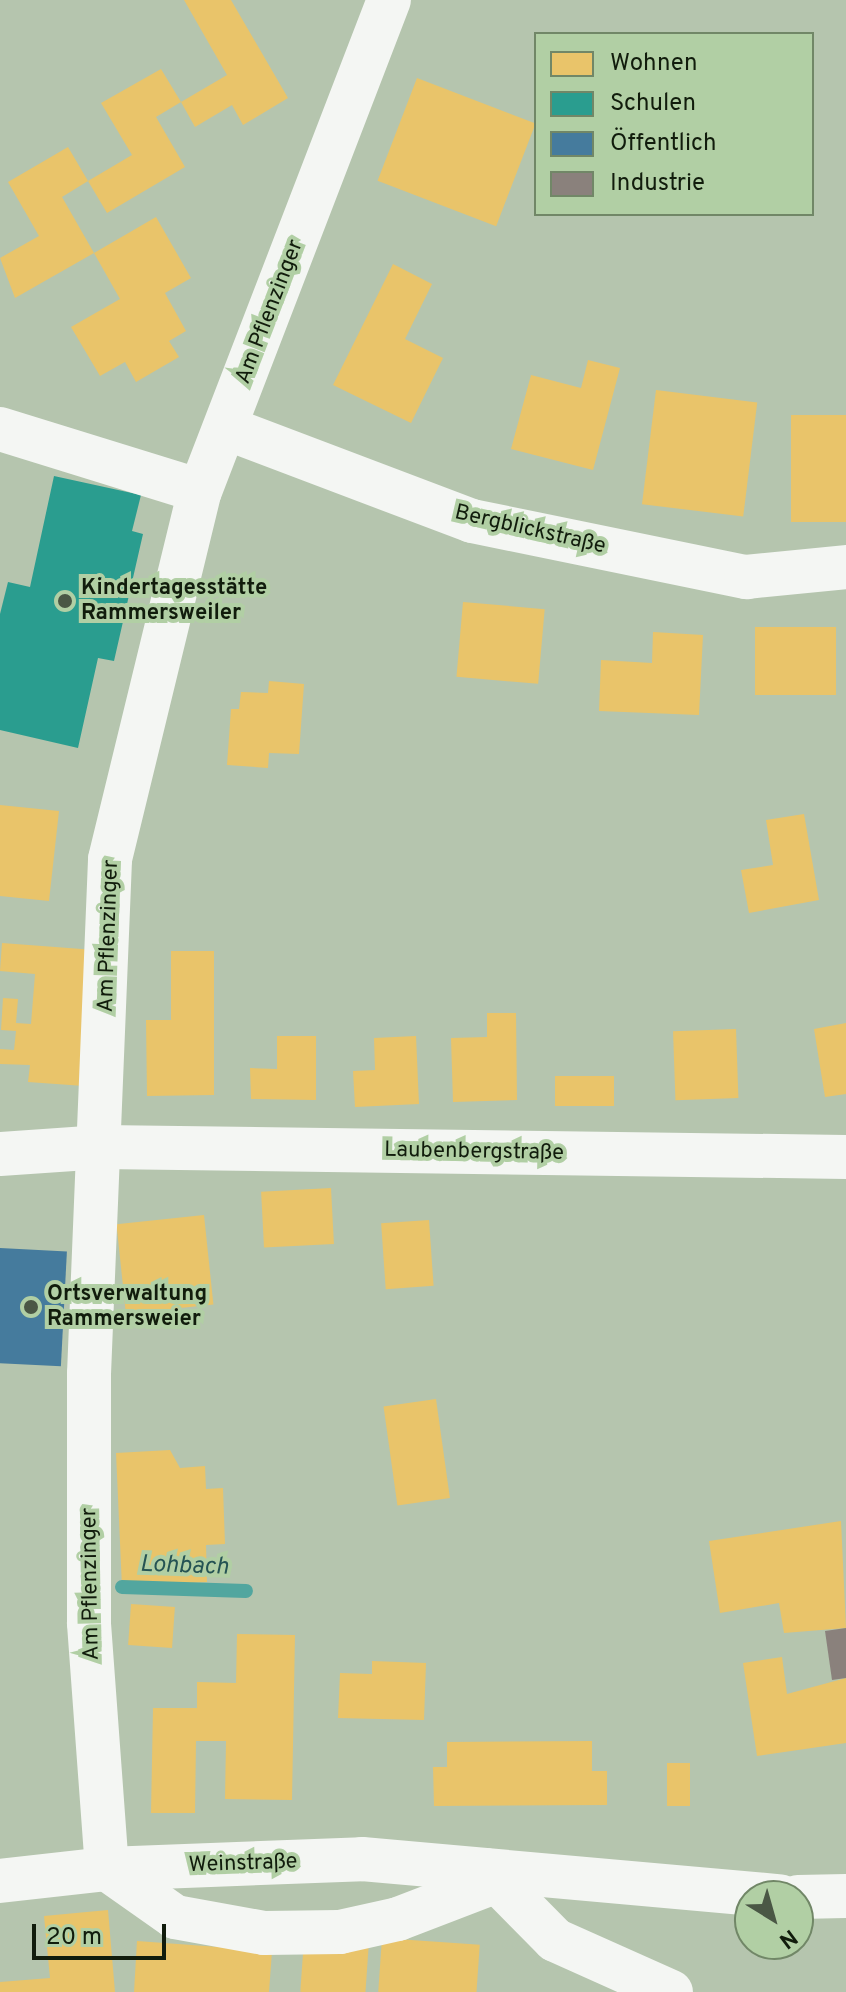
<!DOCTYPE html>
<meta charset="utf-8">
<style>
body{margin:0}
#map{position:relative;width:846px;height:1992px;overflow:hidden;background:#b5c5ae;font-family:Overpass,sans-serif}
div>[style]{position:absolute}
.homes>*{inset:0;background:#e9c46a;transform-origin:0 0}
.schools>*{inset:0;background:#2a9d8f}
.public>*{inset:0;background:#457b9d;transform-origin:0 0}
.industry>*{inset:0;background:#8a817c}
.stream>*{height:14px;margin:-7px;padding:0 7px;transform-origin:7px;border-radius:7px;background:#52a69f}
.minor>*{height:44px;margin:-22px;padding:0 22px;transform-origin:22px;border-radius:22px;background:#f4f6f3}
.dots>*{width:22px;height:22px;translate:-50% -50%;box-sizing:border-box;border:4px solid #b1cfa4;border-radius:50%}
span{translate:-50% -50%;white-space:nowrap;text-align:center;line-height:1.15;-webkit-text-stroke:8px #b1cfa4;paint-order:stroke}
.street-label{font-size:22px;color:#111c0c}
.poi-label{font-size:22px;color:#111c0c;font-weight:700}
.left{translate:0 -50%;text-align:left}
.water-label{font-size:24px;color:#255353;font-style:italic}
.legend{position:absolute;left:534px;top:32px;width:280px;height:184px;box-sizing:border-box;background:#b1cfa4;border:2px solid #718767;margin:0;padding:10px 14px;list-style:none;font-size:24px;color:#111c0c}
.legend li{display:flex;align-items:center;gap:16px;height:40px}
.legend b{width:40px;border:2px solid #718767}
.north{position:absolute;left:734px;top:1880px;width:80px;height:80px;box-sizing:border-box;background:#b1cfa4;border:2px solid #718767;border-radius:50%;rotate:143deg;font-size:22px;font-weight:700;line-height:32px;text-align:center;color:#111c0c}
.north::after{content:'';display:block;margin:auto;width:28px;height:36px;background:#4a5745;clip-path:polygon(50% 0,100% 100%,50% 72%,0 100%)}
.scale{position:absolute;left:32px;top:1924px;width:134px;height:36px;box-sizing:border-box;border:4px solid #111c0c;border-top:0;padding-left:10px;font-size:24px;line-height:28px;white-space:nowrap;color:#111c0c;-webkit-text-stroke:6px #b1cfa4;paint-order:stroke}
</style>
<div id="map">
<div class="homes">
<div style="clip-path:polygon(184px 0,231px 0,288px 98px,243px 125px,232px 105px,195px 127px,181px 102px,227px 75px)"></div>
<div style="clip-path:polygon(161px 69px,181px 102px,156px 117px,185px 167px,107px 213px,88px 181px,132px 155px,101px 103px)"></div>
<div style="left:417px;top:78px;width:127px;height:110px;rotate:21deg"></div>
<div style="clip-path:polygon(68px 147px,88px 181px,62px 197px,94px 253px,15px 298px,0 258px,39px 236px,8px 182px)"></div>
<div style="clip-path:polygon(156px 217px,191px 278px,165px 293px,186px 331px,169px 341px,179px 357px,136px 382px,125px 362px,100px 376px,71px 327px,120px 299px,94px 253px)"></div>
<div style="clip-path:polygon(393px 264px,432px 284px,405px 339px,443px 358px,411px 423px,333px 385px)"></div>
<div style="clip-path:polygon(588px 360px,620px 368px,593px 470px,511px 449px,531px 375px,581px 388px)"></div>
<div style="left:656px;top:390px;width:102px;height:115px;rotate:7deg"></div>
<div style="left:846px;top:415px;width:107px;height:55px;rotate:90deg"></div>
<div style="left:463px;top:602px;width:82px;height:75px;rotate:5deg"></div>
<div style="left:755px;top:627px;width:81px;height:68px"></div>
<div style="clip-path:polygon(653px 632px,703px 635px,699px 715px,599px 711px,601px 660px,652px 663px)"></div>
<div style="clip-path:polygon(269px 681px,304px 684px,299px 754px,269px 753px,268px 768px,227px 765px,231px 709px,239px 709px,241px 692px,268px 693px)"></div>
<div style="clip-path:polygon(0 805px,59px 811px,49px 901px,0 896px)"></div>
<div style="clip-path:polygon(804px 814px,819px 900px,749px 913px,741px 870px,773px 865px,766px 820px)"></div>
<div style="clip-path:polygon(2px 943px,95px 950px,84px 1086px,28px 1082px,30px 1065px,0 1064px,0 1049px,14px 1050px,16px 1031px,1px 1030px,3px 998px,18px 999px,16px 1023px,31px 1024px,35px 974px,0 971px)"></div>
<div style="clip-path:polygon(171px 951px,214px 951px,214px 1095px,147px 1096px,146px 1020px,171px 1020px)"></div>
<div style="clip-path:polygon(487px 1013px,516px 1013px,517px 1100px,453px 1102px,451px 1038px,487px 1037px)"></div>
<div style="clip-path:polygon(846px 1023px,846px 1094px,825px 1097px,814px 1029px)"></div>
<div style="left:736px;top:1029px;width:69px;height:63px;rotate:88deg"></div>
<div style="clip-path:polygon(277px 1036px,316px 1036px,316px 1100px,251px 1099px,250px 1068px,277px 1069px)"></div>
<div style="clip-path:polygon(416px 1036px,419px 1104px,355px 1107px,353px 1071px,375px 1070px,374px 1038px)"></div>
<div style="left:555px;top:1076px;width:59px;height:30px"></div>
<div style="left:331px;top:1188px;width:56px;height:70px;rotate:87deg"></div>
<div style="left:204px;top:1215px;width:90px;height:88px;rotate:84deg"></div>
<div style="left:429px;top:1220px;width:66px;height:48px;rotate:86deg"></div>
<div style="left:436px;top:1399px;width:100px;height:53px;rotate:82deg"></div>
<div style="clip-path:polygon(170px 1450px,180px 1468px,205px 1466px,206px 1489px,223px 1488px,225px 1544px,206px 1545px,207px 1582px,122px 1587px,116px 1453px)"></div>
<div style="clip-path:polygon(841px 1521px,846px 1628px,784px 1633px,779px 1603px,720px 1613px,709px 1541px)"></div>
<div style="left:131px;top:1604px;width:44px;height:41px;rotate:4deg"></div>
<div style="clip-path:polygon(237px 1634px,295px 1635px,292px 1800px,225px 1799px,226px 1741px,196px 1741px,195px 1813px,151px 1813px,153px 1708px,197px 1708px,197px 1682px,236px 1683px)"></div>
<div style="clip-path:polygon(782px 1657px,787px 1694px,846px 1678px,846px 1743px,757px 1756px,743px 1663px)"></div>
<div style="clip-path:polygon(372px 1661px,426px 1663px,424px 1720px,338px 1718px,340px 1673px,372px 1674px)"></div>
<div style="clip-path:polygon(592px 1741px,592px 1771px,607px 1771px,607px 1805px,434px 1806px,433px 1767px,447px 1767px,447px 1742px)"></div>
<div style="left:667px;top:1763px;width:23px;height:43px"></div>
<div style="clip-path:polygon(108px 1910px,115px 1992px,0 1992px,0 1982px,50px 1978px,44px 1916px)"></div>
<div style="left:382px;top:1938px;width:98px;height:54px;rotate:4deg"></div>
<div style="left:304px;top:1939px;width:65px;height:53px;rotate:4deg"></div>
<div style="clip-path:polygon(137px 1941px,272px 1951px,269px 1992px,134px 1992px)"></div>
</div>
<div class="schools">
<div style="clip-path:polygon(54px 476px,141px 495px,132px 531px,143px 534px,114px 661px,98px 658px,78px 748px,0 730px,0 614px,8px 582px,30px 587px)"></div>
</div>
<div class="public">
<div style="left:0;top:1248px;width:67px;height:115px;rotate:3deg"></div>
</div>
<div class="industry">
<div style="clip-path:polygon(846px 1628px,846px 1678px,832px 1680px,825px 1631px)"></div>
</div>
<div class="stream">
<div style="left:122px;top:1587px;width:124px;rotate:1.8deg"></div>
</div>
<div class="minor">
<div style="left:226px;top:428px;width:263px;rotate:20.7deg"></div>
<div style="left:472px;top:521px;width:280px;rotate:11.6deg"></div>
<div style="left:746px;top:577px;width:100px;rotate:-5.7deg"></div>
<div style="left:0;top:429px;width:209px;rotate:17.2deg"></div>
<div style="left:0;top:1154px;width:102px;rotate:-3.9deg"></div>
<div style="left:102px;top:1147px;width:744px;rotate:0.77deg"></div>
<div style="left:107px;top:1869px;width:247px;rotate:-94.2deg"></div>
<div style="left:89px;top:1623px;width:249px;rotate:-90deg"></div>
<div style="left:89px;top:1374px;width:515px;rotate:-87.66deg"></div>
<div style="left:110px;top:859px;width:379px;rotate:-76.3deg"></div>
<div style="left:200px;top:491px;width:526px;rotate:-68.95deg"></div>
<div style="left:107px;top:1869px;width:83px;rotate:35.2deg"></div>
<div style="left:175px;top:1917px;width:90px;rotate:10.2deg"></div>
<div style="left:264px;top:1933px;width:76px;rotate:-0.8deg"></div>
<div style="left:340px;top:1932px;width:59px;rotate:-12.6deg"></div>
<div style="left:398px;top:1919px;width:106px;rotate:-21deg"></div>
<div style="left:486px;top:1870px;width:98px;rotate:45.4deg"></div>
<div style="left:555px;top:1940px;width:127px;rotate:24.1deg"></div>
<div style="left:0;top:1881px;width:108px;rotate:-6.4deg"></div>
<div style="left:107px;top:1869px;width:255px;rotate:-2.2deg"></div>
<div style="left:362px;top:1859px;width:420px;rotate:5.1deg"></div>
<div style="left:798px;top:1897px;width:48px;rotate:-1.2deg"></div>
</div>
<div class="dots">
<div style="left:65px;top:601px;background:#4a5745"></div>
<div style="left:31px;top:1307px;background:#4a5745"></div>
</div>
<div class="street-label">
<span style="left:270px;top:312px;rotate:-69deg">Am Pflenzinger</span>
<span style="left:530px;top:530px;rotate:13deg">Bergblickstraße</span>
<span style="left:109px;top:936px;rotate:-88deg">Am Pflenzinger</span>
<span style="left:474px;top:1152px;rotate:1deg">Laubenbergstraße</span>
<span style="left:91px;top:1584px;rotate:-91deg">Am Pflenzinger</span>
<span style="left:243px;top:1864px;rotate:-2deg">Weinstraße</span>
</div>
<div class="poi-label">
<span class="left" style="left:81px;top:601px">Kindertagesstätte<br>Rammersweiler</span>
<span class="left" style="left:47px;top:1307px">Ortsverwaltung<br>Rammersweier</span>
</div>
<div class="water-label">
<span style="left:184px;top:1567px;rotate:2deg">Lohbach</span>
</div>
<ul class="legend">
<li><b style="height:22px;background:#e9c46a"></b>Wohnen</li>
<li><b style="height:22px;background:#2a9d8f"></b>Schulen</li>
<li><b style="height:22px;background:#457b9d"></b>Öffentlich</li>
<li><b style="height:22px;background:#8a817c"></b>Industrie</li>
</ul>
<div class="north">N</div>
<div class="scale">20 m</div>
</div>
